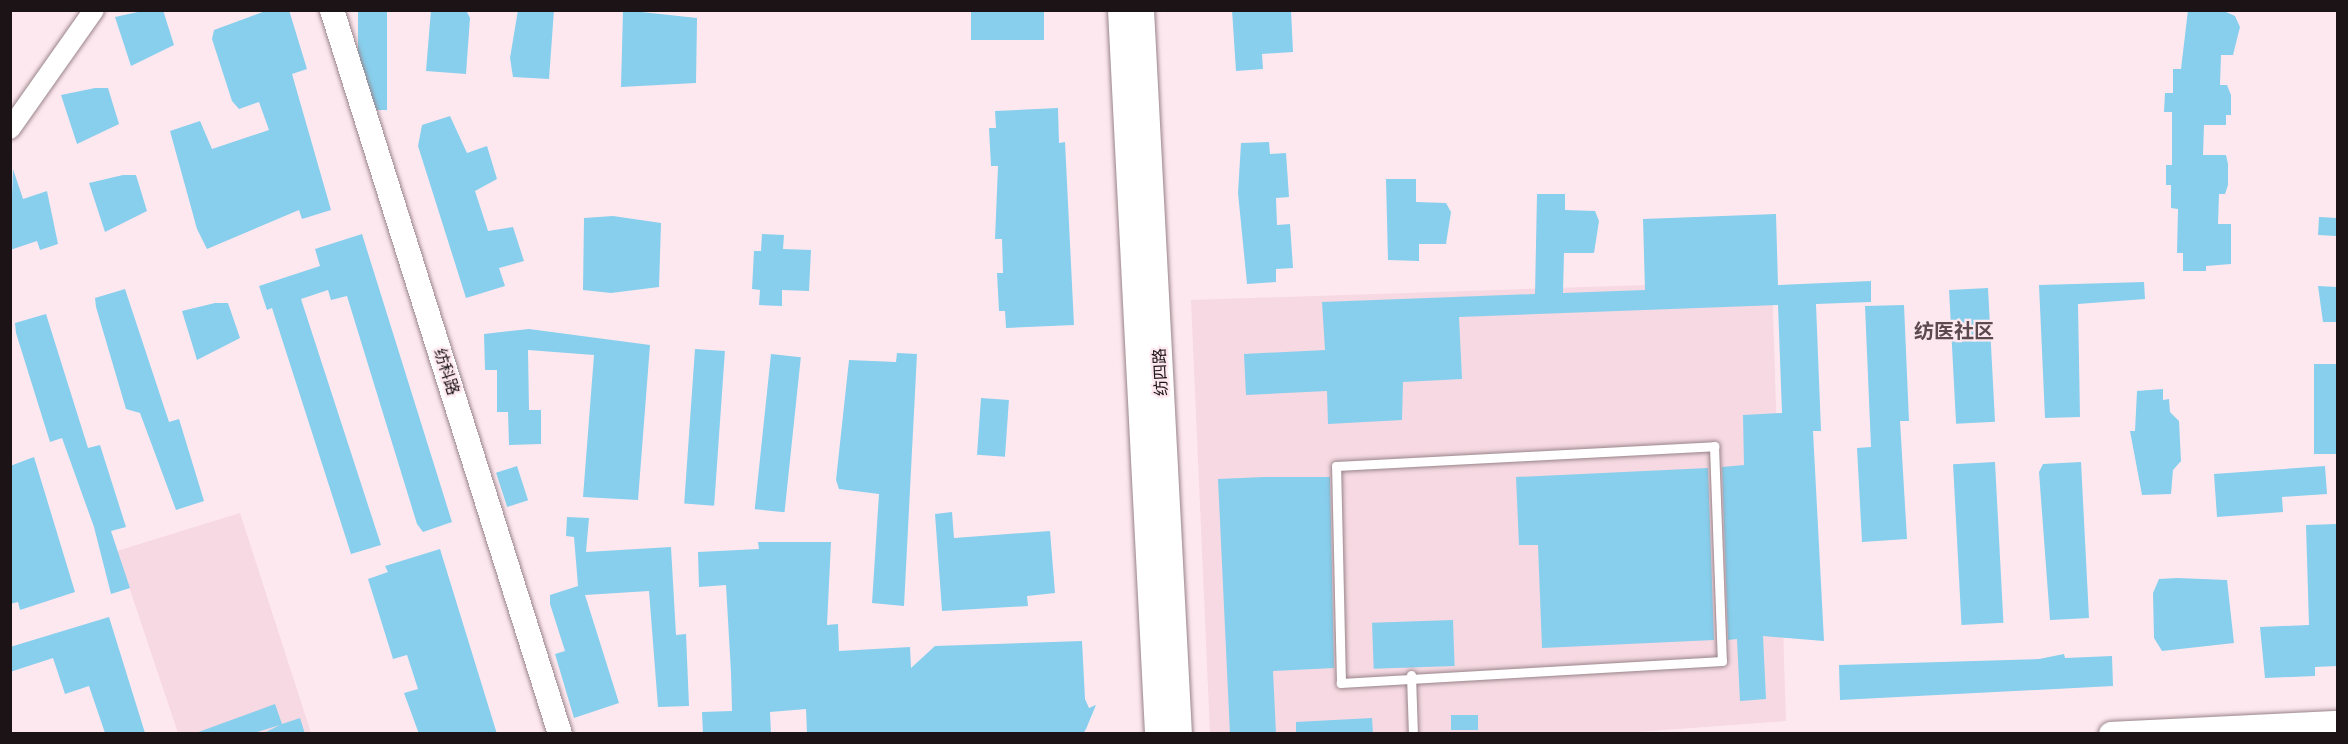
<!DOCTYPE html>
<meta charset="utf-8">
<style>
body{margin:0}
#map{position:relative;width:2348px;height:744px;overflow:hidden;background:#fee8ef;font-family:"Nunito Sans","Noto Sans SC",sans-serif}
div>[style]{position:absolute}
.built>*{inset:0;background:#f6d9e2}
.building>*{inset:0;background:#87cfed;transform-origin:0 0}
.roads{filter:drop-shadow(0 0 2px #98848a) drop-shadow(0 0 2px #98848a)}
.service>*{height:9px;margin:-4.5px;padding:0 4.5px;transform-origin:4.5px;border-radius:4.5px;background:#fff}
.minor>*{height:20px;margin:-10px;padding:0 10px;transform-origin:10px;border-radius:10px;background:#fff}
.tertiary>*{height:24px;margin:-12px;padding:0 12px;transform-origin:12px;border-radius:12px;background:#fff}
span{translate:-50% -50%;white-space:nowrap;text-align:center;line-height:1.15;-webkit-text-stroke:4.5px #fee8ef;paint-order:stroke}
.street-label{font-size:16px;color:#1b1316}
.quarter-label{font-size:20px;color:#5b494f;font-weight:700}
.frame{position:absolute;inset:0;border:12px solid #1b1316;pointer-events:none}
</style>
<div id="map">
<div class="built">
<div style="clip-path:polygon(1772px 281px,1786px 721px,1609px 734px,1210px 733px,1191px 300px)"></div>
<div style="clip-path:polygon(240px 513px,311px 733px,178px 733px,117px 551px)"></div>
</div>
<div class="building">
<div style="clip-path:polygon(147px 10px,163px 10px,174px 45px,131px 66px,115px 17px)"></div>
<div style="clip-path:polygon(268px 10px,289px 10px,307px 69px,292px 74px,331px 210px,302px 219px,299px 210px,207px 249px,197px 229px,170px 131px,200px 121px,212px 149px,269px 130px,259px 102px,239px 109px,232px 101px,212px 39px,214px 30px)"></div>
<div style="left:358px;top:10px;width:29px;height:100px"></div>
<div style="clip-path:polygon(431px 10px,466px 10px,470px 18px,466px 74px,426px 71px)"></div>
<div style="clip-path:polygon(518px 10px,554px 10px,549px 79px,513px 77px,510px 58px)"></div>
<div style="clip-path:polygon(623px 10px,697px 18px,696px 83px,621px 87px)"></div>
<div style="left:971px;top:10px;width:73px;height:30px"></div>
<div style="clip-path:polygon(1232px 10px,1291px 10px,1293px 52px,1262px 54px,1263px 69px,1236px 71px)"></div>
<div style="clip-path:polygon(2188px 10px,2226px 12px,2235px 16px,2240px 27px,2233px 55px,2221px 55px,2220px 85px,2227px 85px,2231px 95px,2231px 115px,2226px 115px,2226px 125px,2204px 125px,2203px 155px,2226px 155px,2228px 164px,2228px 185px,2225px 194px,2219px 194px,2218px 224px,2231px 224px,2231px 264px,2206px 266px,2206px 271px,2183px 271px,2183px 253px,2177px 253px,2178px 209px,2171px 208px,2171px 185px,2166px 185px,2166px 165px,2172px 165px,2172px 112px,2164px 112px,2165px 93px,2173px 93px,2173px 69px,2181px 69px)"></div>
<div style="clip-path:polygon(95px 88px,108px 88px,119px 124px,77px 144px,61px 95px)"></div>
<div style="clip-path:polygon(1058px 108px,1059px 143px,1065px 142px,1074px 325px,1006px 328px,1005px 311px,999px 311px,997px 273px,1003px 273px,1002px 239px,995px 239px,998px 166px,991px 166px,989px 128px,996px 128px,995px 111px)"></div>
<div style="clip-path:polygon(450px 116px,467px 153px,487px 146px,497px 179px,475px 191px,488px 231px,513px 227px,524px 261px,499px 268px,505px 286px,466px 298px,418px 146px,422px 125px)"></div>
<div style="clip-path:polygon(1269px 142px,1270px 154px,1286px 153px,1289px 197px,1276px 198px,1277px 225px,1290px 224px,1293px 268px,1276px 269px,1276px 282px,1247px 284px,1238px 193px,1241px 143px)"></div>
<div style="clip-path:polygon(13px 169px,23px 199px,47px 191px,58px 244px,40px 250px,37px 241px,10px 250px)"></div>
<div style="clip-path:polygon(123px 175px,136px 175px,147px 211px,105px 232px,89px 183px)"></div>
<div style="clip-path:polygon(1386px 179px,1416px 179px,1416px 202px,1446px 203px,1451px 212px,1446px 244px,1419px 244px,1419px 261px,1388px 260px)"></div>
<div style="clip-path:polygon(1537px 194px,1565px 194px,1565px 210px,1595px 211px,1599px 221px,1594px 253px,1564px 253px,1563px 293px,1645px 290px,1643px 219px,1776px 214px,1778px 285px,1871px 281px,1871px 302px,1816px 304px,1821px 431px,1813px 431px,1824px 641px,1763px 636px,1766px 699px,1740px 701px,1737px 639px,1728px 640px,1722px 467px,1744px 465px,1743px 415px,1782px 413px,1778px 305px,1459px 317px,1462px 379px,1403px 382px,1402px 420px,1328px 424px,1327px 391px,1246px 395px,1244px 354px,1325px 350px,1322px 302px,1535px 294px)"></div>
<div style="clip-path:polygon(613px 216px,661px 223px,659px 287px,611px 293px,583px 290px,584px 218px)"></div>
<div style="left:2319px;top:217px;width:18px;height:18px;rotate:3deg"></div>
<div style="clip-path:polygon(362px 234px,452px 522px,423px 532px,417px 524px,347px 296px,331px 300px,328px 290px,301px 299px,381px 545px,351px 554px,272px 308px,267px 310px,259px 286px,320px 266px,315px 249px)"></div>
<div style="clip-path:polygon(762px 234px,784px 235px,783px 249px,811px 250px,809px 291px,782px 290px,782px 306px,759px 305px,760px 290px,752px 289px,754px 251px,761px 251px)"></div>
<div style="clip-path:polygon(2144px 282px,2145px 299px,2078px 304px,2080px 417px,2045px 418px,2039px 285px)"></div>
<div style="clip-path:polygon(2318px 286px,2337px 287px,2337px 322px,2323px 322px)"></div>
<div style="left:1988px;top:288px;width:134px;height:39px;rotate:87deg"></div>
<div style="clip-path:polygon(125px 289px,169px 422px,179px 419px,204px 501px,176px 510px,140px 413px,126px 409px,96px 307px,95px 298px)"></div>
<div style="clip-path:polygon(215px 303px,228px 303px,240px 338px,197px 360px,182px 311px)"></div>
<div style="clip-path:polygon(1904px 305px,1909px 421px,1900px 421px,1907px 539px,1862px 542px,1857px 448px,1871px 447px,1865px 306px)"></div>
<div style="clip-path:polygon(46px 314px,88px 448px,100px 445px,126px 527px,111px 531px,130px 588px,111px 594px,94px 527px,62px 438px,50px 442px,16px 333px,15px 323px)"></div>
<div style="clip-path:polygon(529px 329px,650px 345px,638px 500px,583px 497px,594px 355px,528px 350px,529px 410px,541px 410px,541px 444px,509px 445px,508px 412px,497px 412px,497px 370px,485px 370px,484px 334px)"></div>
<div style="left:695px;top:349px;width:30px;height:155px;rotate:4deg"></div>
<div style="clip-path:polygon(897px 353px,917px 354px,904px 606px,872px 603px,879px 494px,839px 489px,836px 480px,849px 360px,896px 362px)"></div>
<div style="left:771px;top:354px;width:30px;height:156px;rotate:6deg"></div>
<div style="left:2337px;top:364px;width:90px;height:23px;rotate:90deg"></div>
<div style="clip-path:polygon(2163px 389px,2163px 400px,2169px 399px,2170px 412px,2179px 421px,2181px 461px,2173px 470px,2171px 494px,2142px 495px,2130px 431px,2135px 431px,2137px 391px)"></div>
<div style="left:981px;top:398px;width:28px;height:57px;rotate:4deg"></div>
<div style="clip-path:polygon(34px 457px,75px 592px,20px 610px,18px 602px,10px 604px,10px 466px)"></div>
<div style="left:1995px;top:462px;width:161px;height:42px;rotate:87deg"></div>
<div style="clip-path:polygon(2081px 462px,2089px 618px,2050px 620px,2039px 472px,2043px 464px)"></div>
<div style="left:517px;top:466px;width:36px;height:22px;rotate:72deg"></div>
<div style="clip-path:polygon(2325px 466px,2327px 494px,2282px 497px,2283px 512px,2217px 517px,2214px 474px)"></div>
<div style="clip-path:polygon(1708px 468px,1714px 640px,1542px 648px,1538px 545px,1519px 545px,1516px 477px)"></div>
<div style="clip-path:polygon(1264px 477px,1330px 477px,1334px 668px,1273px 671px,1276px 734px,1230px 734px,1218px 479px)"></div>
<div style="clip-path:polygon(952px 512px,954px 538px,1050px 531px,1055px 593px,1027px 596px,1028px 606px,942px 611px,935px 514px)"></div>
<div style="clip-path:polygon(567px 517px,589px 518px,586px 552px,671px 547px,676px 635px,686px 634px,689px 706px,658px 707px,649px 591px,585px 595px,619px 703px,574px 718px,555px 654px,565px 651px,550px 604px,550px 595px,578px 586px,574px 537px,566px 536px)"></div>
<div style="clip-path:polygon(2336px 524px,2337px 666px,2315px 667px,2315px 676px,2265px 678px,2260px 627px,2309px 625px,2306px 525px)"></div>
<div style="clip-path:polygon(758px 542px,831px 542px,827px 625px,838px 624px,839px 651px,910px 647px,911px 668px,935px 646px,1082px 641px,1085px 699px,1089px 708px,1096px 705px,1086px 729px,1083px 734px,807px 733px,806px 709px,770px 712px,771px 734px,703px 734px,702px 712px,732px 711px,731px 673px,726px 585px,699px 587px,698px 552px,759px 549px)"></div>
<div style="clip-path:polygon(440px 549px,497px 734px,419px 734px,404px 693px,418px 689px,407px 655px,393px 659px,368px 579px,388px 572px,385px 566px)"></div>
<div style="clip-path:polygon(2177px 578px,2227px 580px,2234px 643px,2162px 651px,2154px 638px,2153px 593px,2159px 579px)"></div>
<div style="clip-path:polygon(109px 617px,145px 733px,105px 733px,89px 686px,65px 694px,53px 658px,10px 672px,10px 647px)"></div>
<div style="left:1453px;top:620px;width:46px;height:81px;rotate:88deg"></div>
<div style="clip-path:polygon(2064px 654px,2065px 658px,2112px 656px,2113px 686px,1840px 700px,1839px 665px,2039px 659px)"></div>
<div style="clip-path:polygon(275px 704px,282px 724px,300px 718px,305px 734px,262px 734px,280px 725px,251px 734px,193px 734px)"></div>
<div style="left:1478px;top:715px;width:15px;height:27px;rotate:90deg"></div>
<div style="clip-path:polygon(1372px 718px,1373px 734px,1296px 734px,1296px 722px)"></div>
</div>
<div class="roads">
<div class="service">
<div style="left:1714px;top:446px;width:215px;rotate:87.9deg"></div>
<div style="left:1722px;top:661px;width:382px;rotate:176.7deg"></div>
<div style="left:1341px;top:683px;width:217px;rotate:-91.3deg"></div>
<div style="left:1336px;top:466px;width:379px;rotate:-3deg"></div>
<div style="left:1411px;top:675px;width:59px;rotate:88.1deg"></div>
</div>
<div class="minor">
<div style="left:10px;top:129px;width:146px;rotate:-54.8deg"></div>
</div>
<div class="tertiary">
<div style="left:332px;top:10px;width:759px;rotate:72.52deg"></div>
<div style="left:1120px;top:10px;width:725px;rotate:87.07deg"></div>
<div style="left:1142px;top:10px;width:725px;rotate:87deg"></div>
<div style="left:2111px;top:734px;width:227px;rotate:-2.8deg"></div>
</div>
</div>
<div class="street-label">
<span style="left:446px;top:372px;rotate:72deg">纺科路</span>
<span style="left:1161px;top:372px;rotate:-93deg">纺四路</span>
</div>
<div class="quarter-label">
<span style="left:1954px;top:331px">纺医社区</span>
</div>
<div class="frame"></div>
</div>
